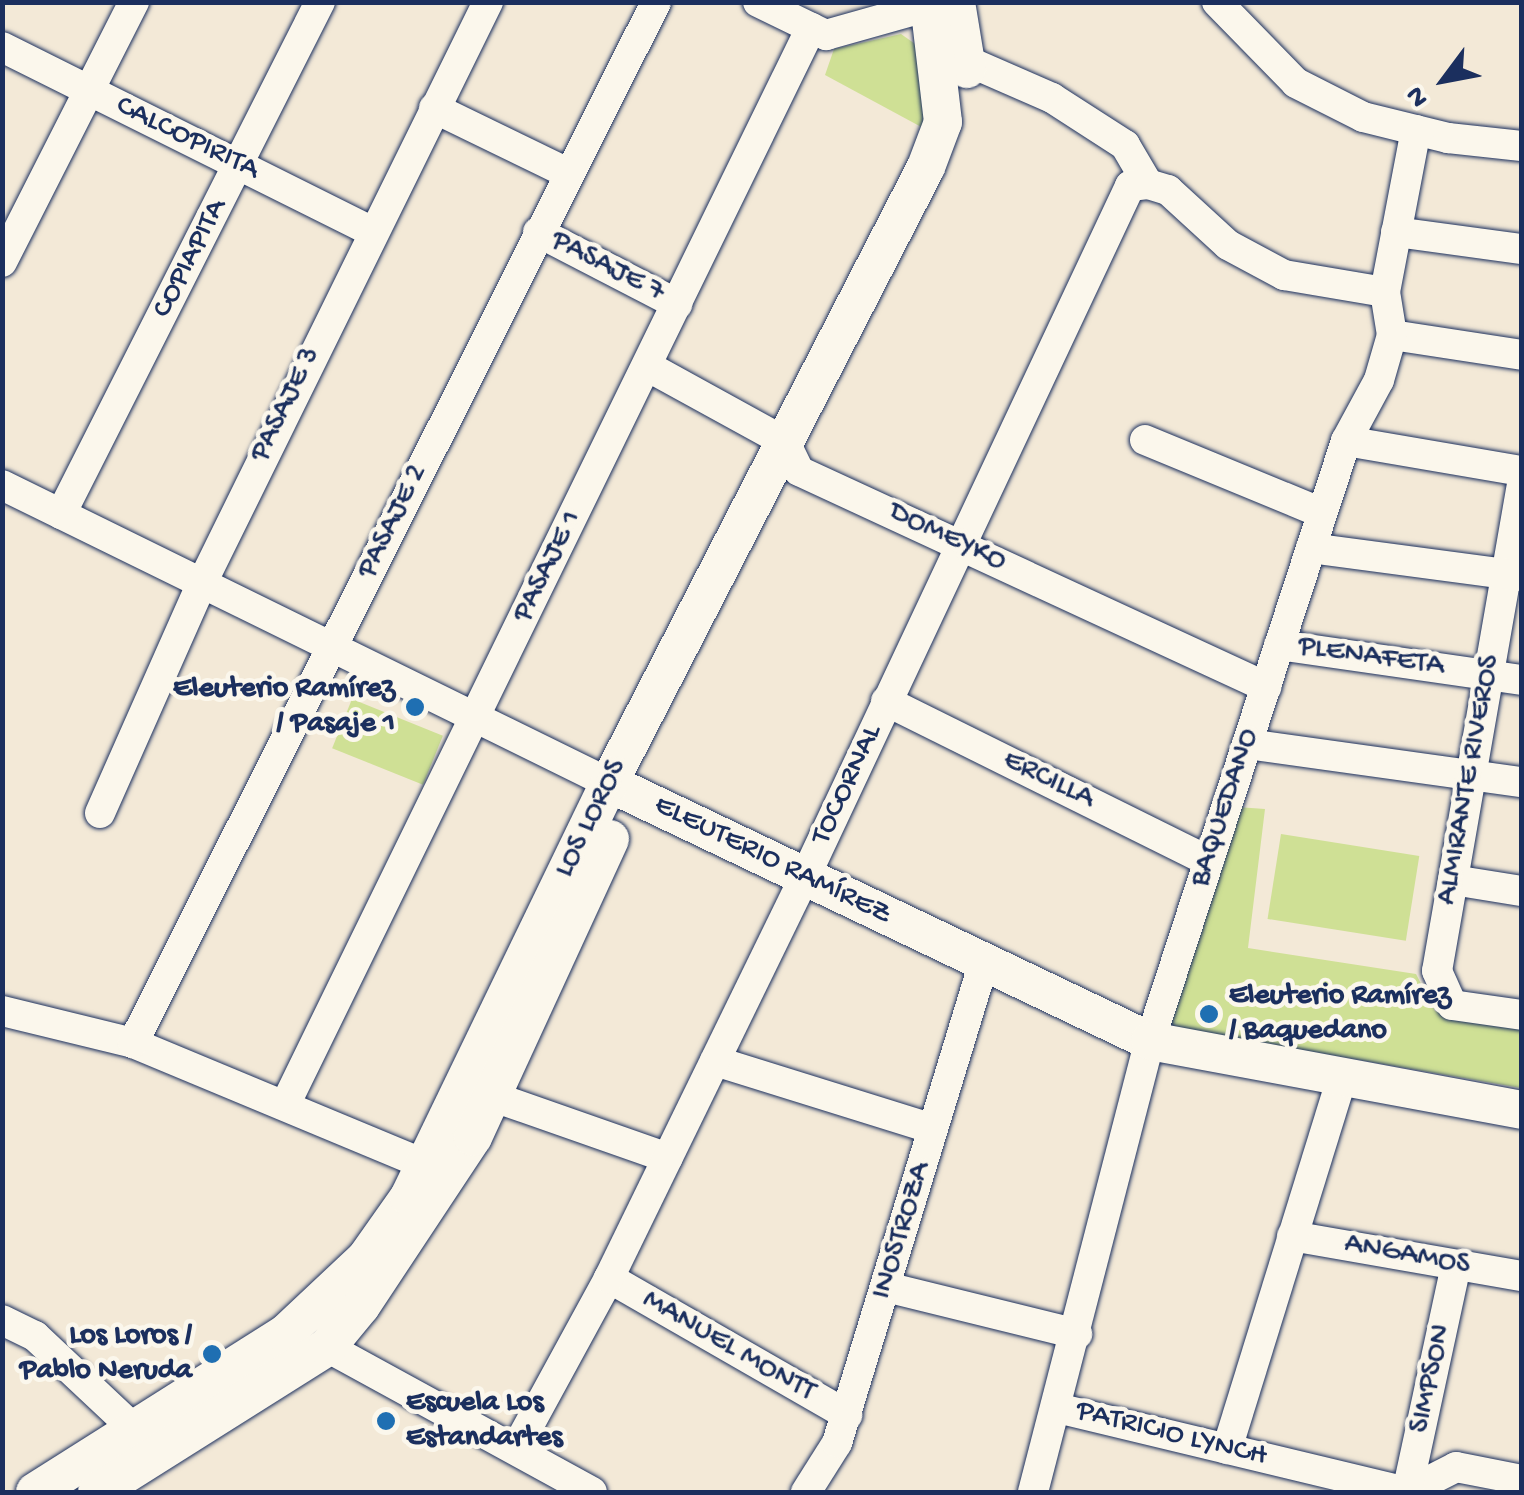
<!DOCTYPE html>
<meta charset="utf-8">
<style>
body{margin:0}
#map{position:relative;width:1524px;height:1495px;overflow:hidden;background:#f3e9d7;font-family:"Gochi Hand",sans-serif}
div>[style]{position:absolute}
.green>*{inset:0;background:#cfe095;transform-origin:0 0}
.roads{filter:drop-shadow(0 0 2px #1b2f5e) drop-shadow(0 0 2px #1b2f5e)}
.minor>*{height:30px;margin:-15px;padding:0 15px;transform-origin:15px;border-radius:15px;background:#fbf7ec}
.major>*{height:38px;margin:-19px;padding:0 19px;transform-origin:19px;border-radius:19px;background:#fbf7ec}
.dots>*{width:28px;height:28px;translate:-50% -50%;box-sizing:border-box;border:5px solid #fbf7ec;border-radius:50%}
span{translate:-50% -50%;white-space:nowrap;text-align:center;line-height:1.15;-webkit-text-stroke:9px #fbf7ec;paint-order:stroke}
.street-label{font-size:30px;color:#1b2f5e}
.poi-label{font-size:30px;color:#1b2f5e;font-weight:700}
.right{translate:-100% -50%;text-align:right}
.left{translate:0 -50%;text-align:left}
.frame{position:absolute;inset:0;border:5px solid #1b2f5e;pointer-events:none}
.north{position:absolute;left:1394px;top:30px;width:100px;height:100px;-webkit-text-stroke:8px #fbf7ec;paint-order:stroke;rotate:238deg;font-size:28px;font-weight:700;line-height:40px;text-align:center;color:#1b2f5e}
.north::after{content:'';display:block;margin:auto;width:35px;height:45px;background:#1b2f5e;clip-path:polygon(50% 0,100% 100%,50% 72%,0 100%)}
</style>
<div id="map">
<div class="green">
<div style="clip-path:polygon(901px 34px,918px 46px,925px 129px,825px 75px,834px 49px)"></div>
<div style="left:352px;top:699px;width:98px;height:53px;rotate:22deg"></div>
<div style="clip-path:polygon(1237px 807px,1265px 809px,1248px 948px,1416px 974px,1435px 1011px,1521px 1029px,1521px 1088px,1169px 1027px)"></div>
<div style="left:1281px;top:834px;width:140px;height:86px;rotate:9deg"></div>
</div>
<div class="roads">
<div class="minor">
<div style="left:758px;top:2px;width:76px;rotate:25.9deg"></div>
<div style="left:826px;top:35px;width:107px;rotate:-15.7deg"></div>
<div style="left:1217px;top:2px;width:113px;rotate:45.7deg"></div>
<div style="left:1296px;top:83px;width:75px;rotate:26.9deg"></div>
<div style="left:1363px;top:117px;width:88px;rotate:13.9deg"></div>
<div style="left:1448px;top:138px;width:74px;rotate:6.2deg"></div>
<div style="left:2px;top:47px;width:412px;rotate:26.5deg"></div>
<div style="left:965px;top:60px;width:95px;rotate:23.6deg"></div>
<div style="left:1052px;top:98px;width:87px;rotate:32.8deg"></div>
<div style="left:1125px;top:145px;width:45px;rotate:59.5deg"></div>
<div style="left:1148px;top:184px;width:21px;rotate:17deg"></div>
<div style="left:1168px;top:190px;width:81px;rotate:42.5deg"></div>
<div style="left:1228px;top:245px;width:64px;rotate:28.2deg"></div>
<div style="left:1284px;top:275px;width:102px;rotate:9.6deg"></div>
<div style="left:434px;top:108px;width:149px;rotate:25.9deg"></div>
<div style="left:538px;top:232px;width:157px;rotate:27.4deg"></div>
<div style="left:1396px;top:232px;width:127px;rotate:7.7deg"></div>
<div style="left:2px;top:262px;width:292px;rotate:-63.1deg"></div>
<div style="left:1392px;top:335px;width:132px;rotate:8.7deg"></div>
<div style="left:647px;top:366px;width:158px;rotate:28.8deg"></div>
<div style="left:785px;top:442px;width:32px;rotate:64deg"></div>
<div style="left:799px;top:471px;width:515px;rotate:24.82deg"></div>
<div style="left:1145px;top:440px;width:191px;rotate:22.4deg"></div>
<div style="left:1346px;top:441px;width:179px;rotate:9.7deg"></div>
<div style="left:1522px;top:484px;width:494px;rotate:99.9deg"></div>
<div style="left:1437px;top:971px;width:37px;rotate:66deg"></div>
<div style="left:1452px;top:1005px;width:71px;rotate:8.1deg"></div>
<div style="left:2px;top:485px;width:676px;rotate:26.15deg"></div>
<div style="left:61px;top:514px;width:574px;rotate:-63.17deg"></div>
<div style="left:1311px;top:548px;width:213px;rotate:7.6deg"></div>
<div style="left:1279px;top:645px;width:246px;rotate:8.2deg"></div>
<div style="left:886px;top:701px;width:360px;rotate:26.4deg"></div>
<div style="left:1247px;top:744px;width:278px;rotate:7.9deg"></div>
<div style="left:100px;top:813px;width:252px;rotate:-66.1deg"></div>
<div style="left:202px;top:583px;width:648px;rotate:-63.79deg"></div>
<div style="left:1453px;top:880px;width:70px;rotate:9.1deg"></div>
<div style="left:2px;top:1011px;width:135px;rotate:13.7deg"></div>
<div style="left:133px;top:1043px;width:338px;rotate:22.6deg"></div>
<div style="left:133px;top:1043px;width:1165px;rotate:-63.32deg"></div>
<div style="left:715px;top:1061px;width:228px;rotate:17.3deg"></div>
<div style="left:494px;top:1097px;width:184px;rotate:19.3deg"></div>
<div style="left:285px;top:1105px;width:1199px;rotate:-63.97deg"></div>
<div style="left:1292px;top:1236px;width:233px;rotate:9.9deg"></div>
<div style="left:609px;top:1278px;width:275px;rotate:29.9deg"></div>
<div style="left:886px;top:1287px;width:197px;rotate:13.8deg"></div>
<div style="left:2px;top:1320px;width:37px;rotate:26deg"></div>
<div style="left:35px;top:1336px;width:155px;rotate:43.2deg"></div>
<div style="left:327px;top:1347px;width:302px;rotate:28.7deg"></div>
<div style="left:1057px;top:1408px;width:360px;rotate:13.5deg"></div>
<div style="left:1407px;top:1492px;width:55px;rotate:-27deg"></div>
<div style="left:517px;top:1447px;width:192px;rotate:-61.4deg"></div>
<div style="left:609px;top:1278px;width:446px;rotate:-64deg"></div>
<div style="left:805px;top:877px;width:764px;rotate:-64.81deg"></div>
<div style="left:1130px;top:186px;width:18px;rotate:-6deg"></div>
<div style="left:1227px;top:1449px;width:389px;rotate:-72.8deg"></div>
<div style="left:1456px;top:1467px;width:67px;rotate:11.1deg"></div>
<div style="left:806px;top:1492px;width:58px;rotate:-57.7deg"></div>
<div style="left:837px;top:1443px;width:503px;rotate:-73.01deg"></div>
<div style="left:1033px;top:1492px;width:466px;rotate:-75.5deg"></div>
<div style="left:1150px;top:1041px;width:631px;rotate:-71.91deg"></div>
<div style="left:1346px;top:441px;width:69px;rotate:-61.6deg"></div>
<div style="left:1379px;top:380px;width:47px;rotate:-73.9deg"></div>
<div style="left:1392px;top:335px;width:44px;rotate:-99.2deg"></div>
<div style="left:1385px;top:292px;width:165px;rotate:-79.2deg"></div>
<div style="left:1407px;top:1492px;width:232px;rotate:-77.8deg"></div>
</div>
<div class="major">
<div style="left:956px;top:2px;width:68px;rotate:80.7deg"></div>
<div style="left:609px;top:783px;width:599px;rotate:25.5deg"></div>
<div style="left:1150px;top:1041px;width:378px;rotate:10.5deg"></div>
<div style="left:35px;top:1492px;width:296px;rotate:-32.3deg"></div>
<div style="left:285px;top:1334px;width:111px;rotate:-43.2deg"></div>
<div style="left:366px;top:1258px;width:75px;rotate:-54.8deg"></div>
<div style="left:409px;top:1197px;width:460px;rotate:-64.2deg"></div>
<div style="left:609px;top:783px;width:693px;rotate:-62.77deg"></div>
<div style="left:926px;top:167px;width:48px;rotate:-69.3deg"></div>
<div style="left:943px;top:122px;width:121px;rotate:-96.7deg"></div>
<div style="left:97px;top:1492px;width:272px;rotate:-32.2deg"></div>
<div style="left:327px;top:1347px;width:53px;rotate:-50.3deg"></div>
<div style="left:361px;top:1306px;width:203px;rotate:-56.5deg"></div>
<div style="left:473px;top:1137px;width:328px;rotate:-65.3deg"></div>
</div>
</div>
<div class="dots">
<div style="left:415px;top:707px;background:#1f6fb2"></div>
<div style="left:1209px;top:1014px;background:#1f6fb2"></div>
<div style="left:212px;top:1354px;background:#1f6fb2"></div>
<div style="left:386px;top:1421px;background:#1f6fb2"></div>
</div>
<div class="street-label">
<span style="left:187px;top:139px;rotate:26deg">CALCOPIRITA</span>
<span style="left:191px;top:259px;rotate:-63deg">COPIAPITA</span>
<span style="left:607px;top:268px;rotate:27deg">PASAJE 7</span>
<span style="left:287px;top:405px;rotate:-64deg">PASAJE 3</span>
<span style="left:394px;top:522px;rotate:-64deg">PASAJE 2</span>
<span style="left:947px;top:538px;rotate:25deg">DOMEYKO</span>
<span style="left:549px;top:567px;rotate:-64deg">PASAJE 1</span>
<span style="left:1371px;top:658px;rotate:8deg">PLENAFETA</span>
<span style="left:1470px;top:780px;rotate:-80deg">ALMIRANTE RIVEROS</span>
<span style="left:1048px;top:781px;rotate:26deg">ERCILLA</span>
<span style="left:848px;top:785px;rotate:-65deg">TOCORNAL</span>
<span style="left:1226px;top:808px;rotate:-72deg">BAQUEDANO</span>
<span style="left:592px;top:819px;rotate:-64deg">LOS LOROS</span>
<span style="left:772px;top:861px;rotate:26deg">ELEUTERIO RAMÍREZ</span>
<span style="left:903px;top:1231px;rotate:-73deg">INOSTROZA</span>
<span style="left:1407px;top:1256px;rotate:10deg">ANGAMOS</span>
<span style="left:728px;top:1347px;rotate:30deg">MANUEL MONTT</span>
<span style="left:1432px;top:1379px;rotate:-78deg">SIMPSON</span>
<span style="left:1171px;top:1435px;rotate:14deg">PATRICIO LYNCH</span>
</div>
<div class="poi-label">
<span class="right" style="left:395px;top:707px">Eleuterio Ramírez<br>/ Pasaje 1</span>
<span class="left" style="left:1229px;top:1014px">Eleuterio Ramírez<br>/ Baquedano</span>
<span class="right" style="left:192px;top:1354px">Los Loros /<br>Pablo Neruda</span>
<span class="left" style="left:406px;top:1421px">Escuela Los<br>Estandartes</span>
</div>
<div class="frame"></div>
<div class="north">N</div>
</div>
